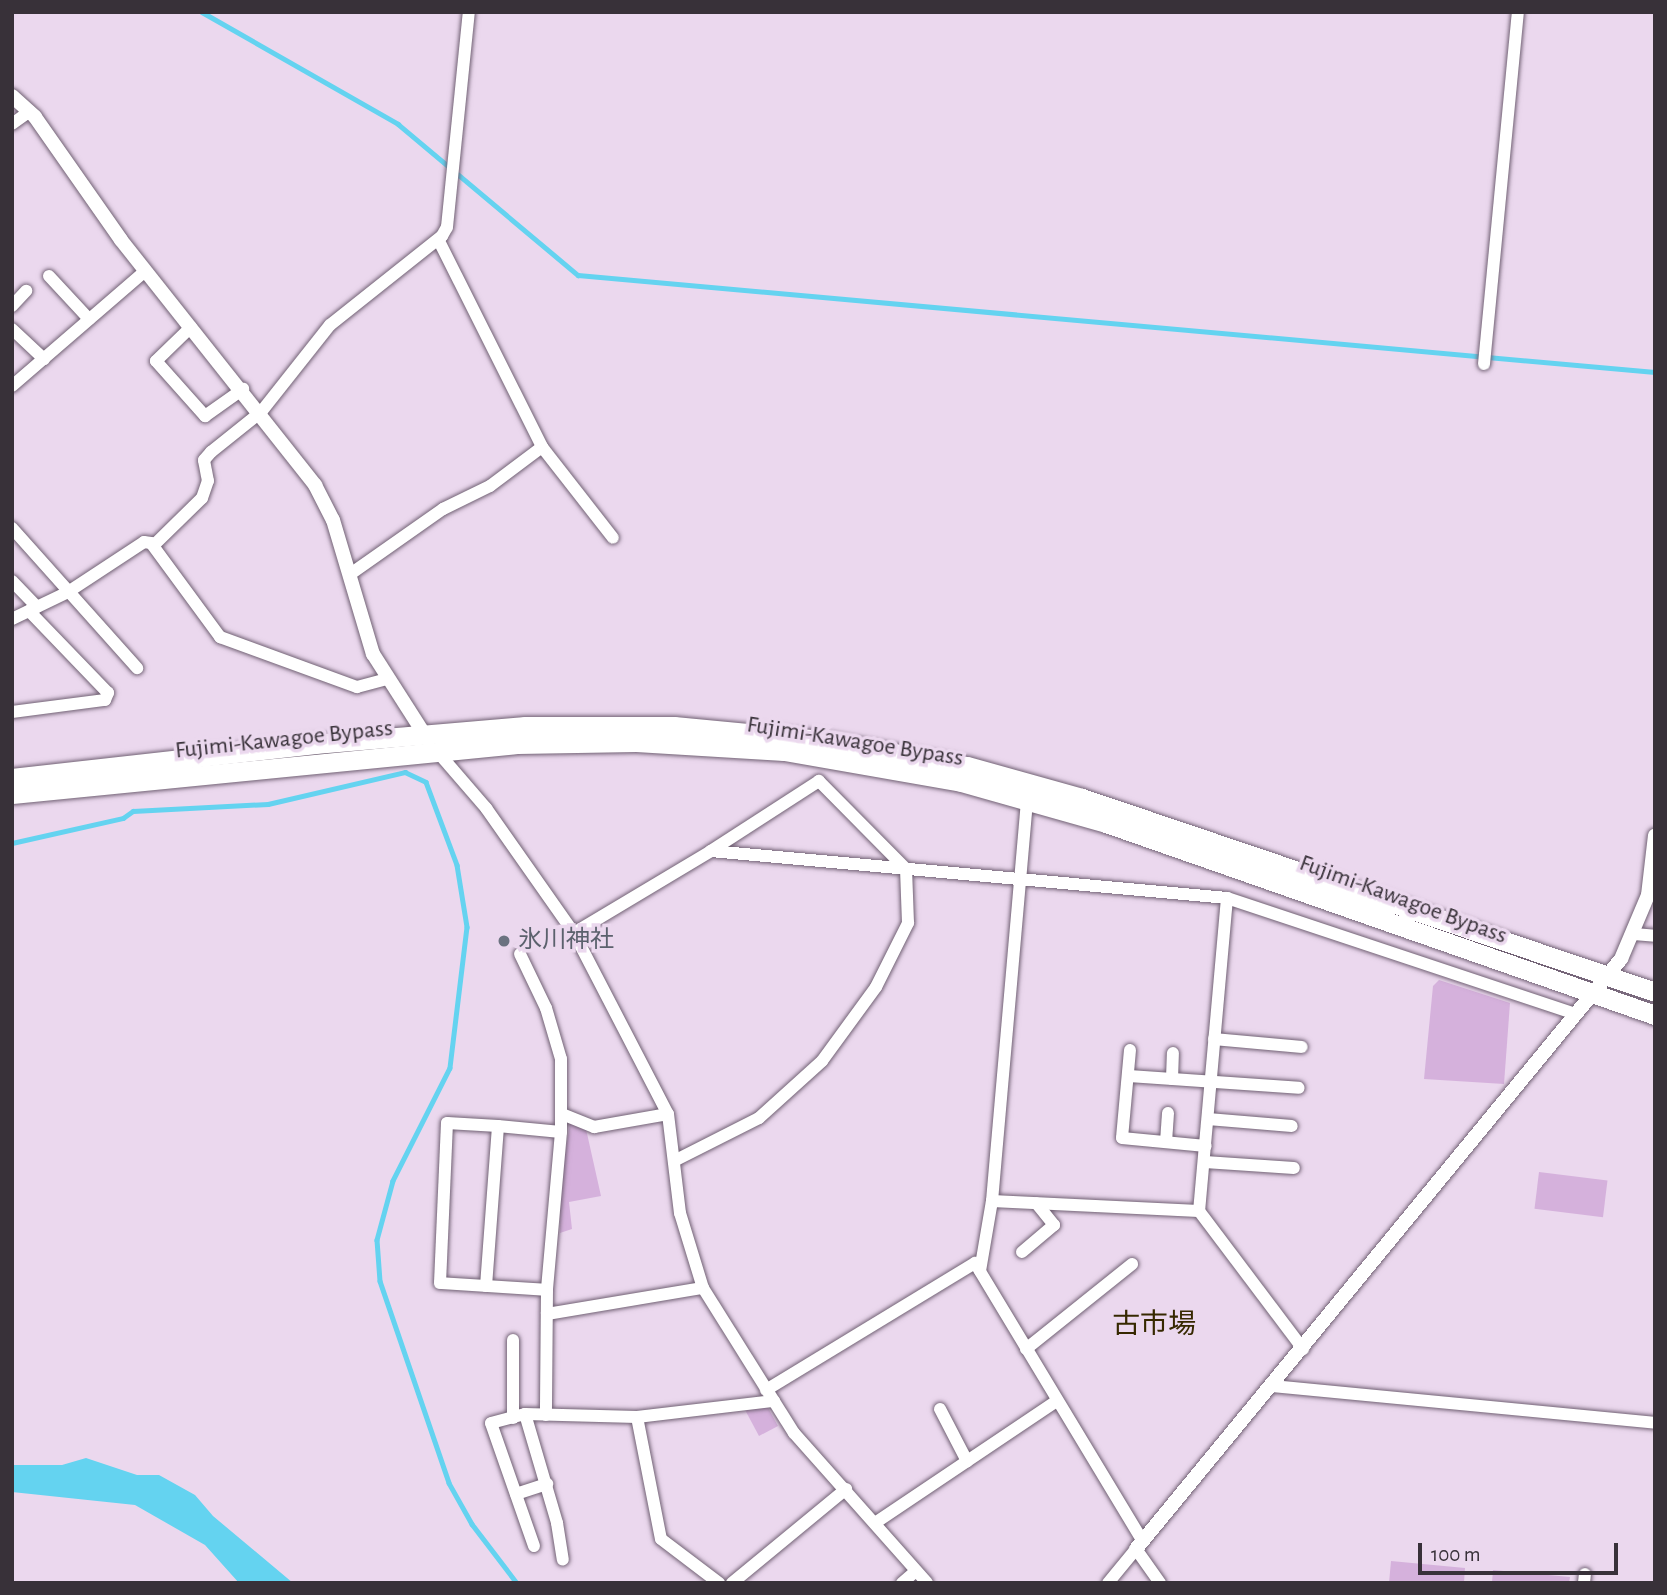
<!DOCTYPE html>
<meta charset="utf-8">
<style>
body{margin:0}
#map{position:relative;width:1667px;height:1595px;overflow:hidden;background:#ebd8ee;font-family:"Alegreya Sans","Noto Sans JP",sans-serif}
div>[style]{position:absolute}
.green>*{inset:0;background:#d5b1dc;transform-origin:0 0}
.water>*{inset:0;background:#64d3f0}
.stream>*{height:4.5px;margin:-2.25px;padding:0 2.25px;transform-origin:2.25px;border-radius:2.25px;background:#64d3f0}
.roads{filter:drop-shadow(0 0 2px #716174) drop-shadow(0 0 2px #716174)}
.minor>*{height:12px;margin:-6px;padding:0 6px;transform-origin:6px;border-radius:6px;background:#fff}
.tertiary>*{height:14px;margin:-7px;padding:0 7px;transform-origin:7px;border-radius:7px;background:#fff}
.trunk>*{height:19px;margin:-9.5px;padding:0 9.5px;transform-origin:9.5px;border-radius:9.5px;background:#fff}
.dots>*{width:19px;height:19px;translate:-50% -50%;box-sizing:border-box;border:4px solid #ebd8ee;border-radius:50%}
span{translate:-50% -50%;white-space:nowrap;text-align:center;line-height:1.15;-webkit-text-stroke:7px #ebd8ee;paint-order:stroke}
.street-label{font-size:24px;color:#383139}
.worship-label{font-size:24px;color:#5b616d}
.left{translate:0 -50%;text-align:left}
.quarter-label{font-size:28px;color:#362800}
.frame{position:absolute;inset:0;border:14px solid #383139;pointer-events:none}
.scale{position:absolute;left:1418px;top:1543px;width:200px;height:32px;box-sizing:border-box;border:4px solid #383139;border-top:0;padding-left:9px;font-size:21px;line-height:24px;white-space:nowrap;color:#383139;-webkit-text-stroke:5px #ebd8ee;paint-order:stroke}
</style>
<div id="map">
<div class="green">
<div style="clip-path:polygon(1439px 980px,1510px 1003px,1504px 1084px,1424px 1079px,1433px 986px)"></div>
<div style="clip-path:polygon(570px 1123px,586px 1129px,601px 1196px,569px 1202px,572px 1229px,560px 1233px,560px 1187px)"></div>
<div style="left:1539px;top:1172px;width:69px;height:37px;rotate:7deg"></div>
<div style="clip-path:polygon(767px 1406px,778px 1426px,759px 1436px,744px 1408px)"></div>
<div style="clip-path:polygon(1391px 1561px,1465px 1568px,1464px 1583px,1389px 1583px)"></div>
<div style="clip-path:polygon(1493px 1570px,1570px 1577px,1569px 1583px,1492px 1583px)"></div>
</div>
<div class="water">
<div style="clip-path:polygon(86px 1458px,137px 1475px,159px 1475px,195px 1495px,213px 1516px,293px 1583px,239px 1583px,205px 1545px,135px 1505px,12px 1492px,12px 1465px,62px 1465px)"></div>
</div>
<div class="stream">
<div style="left:202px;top:12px;width:226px;rotate:29.7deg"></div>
<div style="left:398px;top:124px;width:235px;rotate:40deg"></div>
<div style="left:578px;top:275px;width:1081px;rotate:5.15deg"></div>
<div style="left:12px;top:843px;width:114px;rotate:-12.7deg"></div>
<div style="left:123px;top:818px;width:12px;rotate:-35deg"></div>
<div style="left:133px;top:811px;width:135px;rotate:-3deg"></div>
<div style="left:268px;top:804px;width:141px;rotate:-13.1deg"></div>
<div style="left:405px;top:772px;width:23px;rotate:25deg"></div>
<div style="left:426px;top:782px;width:89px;rotate:69.5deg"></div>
<div style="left:457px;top:865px;width:63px;rotate:80.8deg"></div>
<div style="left:467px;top:927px;width:142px;rotate:96.9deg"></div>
<div style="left:450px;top:1068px;width:127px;rotate:116.8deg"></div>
<div style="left:393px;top:1181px;width:61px;rotate:105.2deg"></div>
<div style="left:377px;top:1240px;width:41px;rotate:85.8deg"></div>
<div style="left:380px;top:1281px;width:213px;rotate:71.1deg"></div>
<div style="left:449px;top:1483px;width:47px;rotate:60.7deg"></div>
<div style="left:472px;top:1524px;width:74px;rotate:52.7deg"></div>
</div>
<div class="roads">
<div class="minor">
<div style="left:12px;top:124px;width:22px;rotate:-36deg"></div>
<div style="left:439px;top:241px;width:230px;rotate:63.4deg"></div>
<div style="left:542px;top:447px;width:115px;rotate:52deg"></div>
<div style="left:49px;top:276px;width:59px;rotate:47.1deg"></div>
<div style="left:12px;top:306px;width:21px;rotate:-47deg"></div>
<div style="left:191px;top:327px;width:49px;rotate:135.8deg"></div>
<div style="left:156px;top:361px;width:74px;rotate:48.3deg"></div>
<div style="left:205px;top:416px;width:47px;rotate:-35.4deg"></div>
<div style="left:12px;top:329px;width:44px;rotate:43.2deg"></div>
<div style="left:1484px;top:364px;width:354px;rotate:-84.5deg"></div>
<div style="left:12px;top:386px;width:176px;rotate:-40.8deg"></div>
<div style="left:12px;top:528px;width:188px;rotate:48.2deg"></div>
<div style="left:154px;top:545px;width:67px;rotate:-44.4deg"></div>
<div style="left:202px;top:498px;width:18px;rotate:-71deg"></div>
<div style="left:208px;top:481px;width:21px;rotate:-101deg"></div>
<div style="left:204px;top:460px;width:11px;rotate:-49deg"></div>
<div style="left:211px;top:452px;width:64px;rotate:-38.7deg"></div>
<div style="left:261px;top:412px;width:111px;rotate:-51.6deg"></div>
<div style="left:330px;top:325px;width:143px;rotate:-38.5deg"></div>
<div style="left:442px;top:236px;width:10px;rotate:-61deg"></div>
<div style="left:447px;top:227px;width:216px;rotate:-84.2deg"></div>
<div style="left:349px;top:575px;width:115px;rotate:-35.1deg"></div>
<div style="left:443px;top:509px;width:52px;rotate:-26.1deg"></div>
<div style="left:490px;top:486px;width:65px;rotate:-36.9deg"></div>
<div style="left:12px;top:581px;width:36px;rotate:46deg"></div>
<div style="left:12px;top:619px;width:62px;rotate:-25.7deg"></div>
<div style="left:68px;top:592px;width:91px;rotate:-33.3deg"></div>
<div style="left:144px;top:542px;width:7px;rotate:8deg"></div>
<div style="left:151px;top:543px;width:117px;rotate:53.7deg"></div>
<div style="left:220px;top:637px;width:146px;rotate:20.1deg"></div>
<div style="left:357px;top:687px;width:31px;rotate:-15deg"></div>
<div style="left:12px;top:712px;width:94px;rotate:-7.4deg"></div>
<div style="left:105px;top:700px;width:8px;rotate:-67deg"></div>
<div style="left:108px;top:693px;width:114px;rotate:-133.9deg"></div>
<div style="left:436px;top:750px;width:77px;rotate:49.2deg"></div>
<div style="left:486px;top:808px;width:153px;rotate:54.9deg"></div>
<div style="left:574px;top:933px;width:204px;rotate:62.6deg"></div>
<div style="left:668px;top:1114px;width:100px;rotate:83.1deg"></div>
<div style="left:680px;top:1213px;width:78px;rotate:73deg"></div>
<div style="left:703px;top:1288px;width:171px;rotate:57.9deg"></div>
<div style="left:794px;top:1433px;width:200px;rotate:48.4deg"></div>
<div style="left:1227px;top:898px;width:367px;rotate:18.4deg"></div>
<div style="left:574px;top:933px;width:160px;rotate:-30.9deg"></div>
<div style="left:711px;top:851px;width:518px;rotate:5.2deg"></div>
<div style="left:1227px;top:898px;width:314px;rotate:95.1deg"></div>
<div style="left:1634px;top:934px;width:21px;rotate:5deg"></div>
<div style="left:520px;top:954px;width:60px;rotate:64.3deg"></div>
<div style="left:546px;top:1008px;width:53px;rotate:73.6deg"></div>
<div style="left:561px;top:1059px;width:73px;rotate:90deg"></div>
<div style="left:561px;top:1132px;width:159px;rotate:95.1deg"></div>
<div style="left:547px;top:1290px;width:125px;rotate:90.5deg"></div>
<div style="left:1214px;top:1039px;width:88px;rotate:5.2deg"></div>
<div style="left:1130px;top:1050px;width:88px;rotate:95.2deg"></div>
<div style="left:1122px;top:1138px;width:84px;rotate:5.4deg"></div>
<div style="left:1129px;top:1076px;width:170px;rotate:4deg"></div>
<div style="left:1172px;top:1079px;width:26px;rotate:-88deg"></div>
<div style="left:562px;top:1114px;width:35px;rotate:22deg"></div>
<div style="left:594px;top:1127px;width:75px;rotate:-10deg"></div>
<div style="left:1208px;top:1119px;width:84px;rotate:4.8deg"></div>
<div style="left:498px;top:1126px;width:51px;rotate:-176.6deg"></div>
<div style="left:447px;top:1123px;width:160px;rotate:92.5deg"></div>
<div style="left:440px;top:1283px;width:107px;rotate:3.7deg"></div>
<div style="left:1166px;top:1142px;width:29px;rotate:-86deg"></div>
<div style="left:674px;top:1161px;width:95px;rotate:-26.8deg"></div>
<div style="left:759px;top:1118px;width:85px;rotate:-42.1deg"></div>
<div style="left:822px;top:1061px;width:92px;rotate:-53.9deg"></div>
<div style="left:876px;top:987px;width:72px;rotate:-63.4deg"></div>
<div style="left:908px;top:923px;width:54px;rotate:-92.1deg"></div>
<div style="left:906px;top:869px;width:124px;rotate:-134.7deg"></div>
<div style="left:819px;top:781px;width:129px;rotate:147.1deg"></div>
<div style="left:1205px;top:1162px;width:89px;rotate:3.9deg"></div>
<div style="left:992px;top:1201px;width:207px;rotate:2.8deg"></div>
<div style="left:1199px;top:1211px;width:173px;rotate:53deg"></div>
<div style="left:1022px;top:1252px;width:42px;rotate:-40.2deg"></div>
<div style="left:1054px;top:1225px;width:28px;rotate:-129deg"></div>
<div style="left:980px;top:1271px;width:71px;rotate:-80.3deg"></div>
<div style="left:992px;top:1201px;width:404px;rotate:-85deg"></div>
<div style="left:486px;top:1286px;width:160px;rotate:-85.7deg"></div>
<div style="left:498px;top:1126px;width:63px;rotate:5.4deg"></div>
<div style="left:547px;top:1314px;width:158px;rotate:-9.5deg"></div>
<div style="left:1026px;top:1349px;width:136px;rotate:-38.7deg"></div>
<div style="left:1273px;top:1386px;width:384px;rotate:5.5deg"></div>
<div style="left:766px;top:1390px;width:245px;rotate:-31.3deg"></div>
<div style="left:975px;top:1263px;width:325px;rotate:58.9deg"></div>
<div style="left:940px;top:1409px;width:59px;rotate:62.6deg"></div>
<div style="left:525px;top:1414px;width:114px;rotate:73.6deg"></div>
<div style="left:557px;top:1523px;width:37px;rotate:81deg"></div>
<div style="left:637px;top:1417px;width:124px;rotate:78.9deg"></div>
<div style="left:661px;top:1539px;width:73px;rotate:37.2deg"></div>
<div style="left:513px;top:1418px;width:78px;rotate:-90deg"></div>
<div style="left:516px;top:1494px;width:33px;rotate:-18deg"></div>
<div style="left:875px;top:1523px;width:217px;rotate:-33.9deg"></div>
<div style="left:534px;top:1546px;width:130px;rotate:-109.3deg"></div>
<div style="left:491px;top:1423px;width:35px;rotate:-15deg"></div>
<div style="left:525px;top:1414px;width:112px;rotate:1.5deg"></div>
<div style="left:637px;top:1417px;width:138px;rotate:-6.7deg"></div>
<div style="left:732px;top:1583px;width:148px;rotate:-39.5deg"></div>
<div style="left:902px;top:1583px;width:18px;rotate:-41deg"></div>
<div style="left:1108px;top:1583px;width:44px;rotate:-50.5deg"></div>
<div style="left:1136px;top:1549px;width:42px;rotate:54.8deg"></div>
<div style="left:1584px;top:1583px;width:9px;rotate:-84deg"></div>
</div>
<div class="tertiary">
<div style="left:12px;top:96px;width:31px;rotate:42deg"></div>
<div style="left:35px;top:117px;width:150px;rotate:55deg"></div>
<div style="left:121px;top:240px;width:313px;rotate:51.6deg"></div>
<div style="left:315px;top:485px;width:39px;rotate:63deg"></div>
<div style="left:333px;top:520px;width:140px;rotate:73.4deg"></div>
<div style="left:373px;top:654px;width:102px;rotate:57.4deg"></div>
<div style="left:1136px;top:1549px;width:764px;rotate:-50.58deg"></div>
<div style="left:1621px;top:959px;width:69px;rotate:-67.1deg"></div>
<div style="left:1648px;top:895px;width:60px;rotate:-83.3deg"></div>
</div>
<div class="trunk">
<div style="left:12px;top:778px;width:305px;rotate:-6.4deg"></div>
<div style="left:315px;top:744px;width:211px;rotate:-4.9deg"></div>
<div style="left:525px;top:726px;width:149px"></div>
<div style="left:674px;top:726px;width:149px;rotate:5.4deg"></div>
<div style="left:822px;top:740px;width:147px;rotate:10.2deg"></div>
<div style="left:967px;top:766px;width:119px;rotate:15.5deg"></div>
<div style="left:1082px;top:798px;width:605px;rotate:18.7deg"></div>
<div style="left:12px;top:794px;width:507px;rotate:-5.65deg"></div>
<div style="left:517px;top:744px;width:119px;rotate:-1deg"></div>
<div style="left:636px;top:742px;width:148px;rotate:3.5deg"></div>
<div style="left:784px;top:751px;width:180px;rotate:9.9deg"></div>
<div style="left:961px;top:782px;width:151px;rotate:15.8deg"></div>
<div style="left:1106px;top:823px;width:582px;rotate:19.28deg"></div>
</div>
</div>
<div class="dots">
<div style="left:504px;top:941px;background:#6b7280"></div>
</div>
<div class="street-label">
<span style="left:284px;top:740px;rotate:-6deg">Fujimi-Kawagoe Bypass</span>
<span style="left:855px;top:742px;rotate:9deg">Fujimi-Kawagoe Bypass</span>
<span style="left:1403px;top:900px;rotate:20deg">Fujimi-Kawagoe Bypass</span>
</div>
<div class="worship-label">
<span class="left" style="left:518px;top:941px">氷川神社</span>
</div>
<div class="quarter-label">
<span style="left:1154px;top:1325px">古市場</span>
</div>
<div class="frame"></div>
<div class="scale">100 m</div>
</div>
